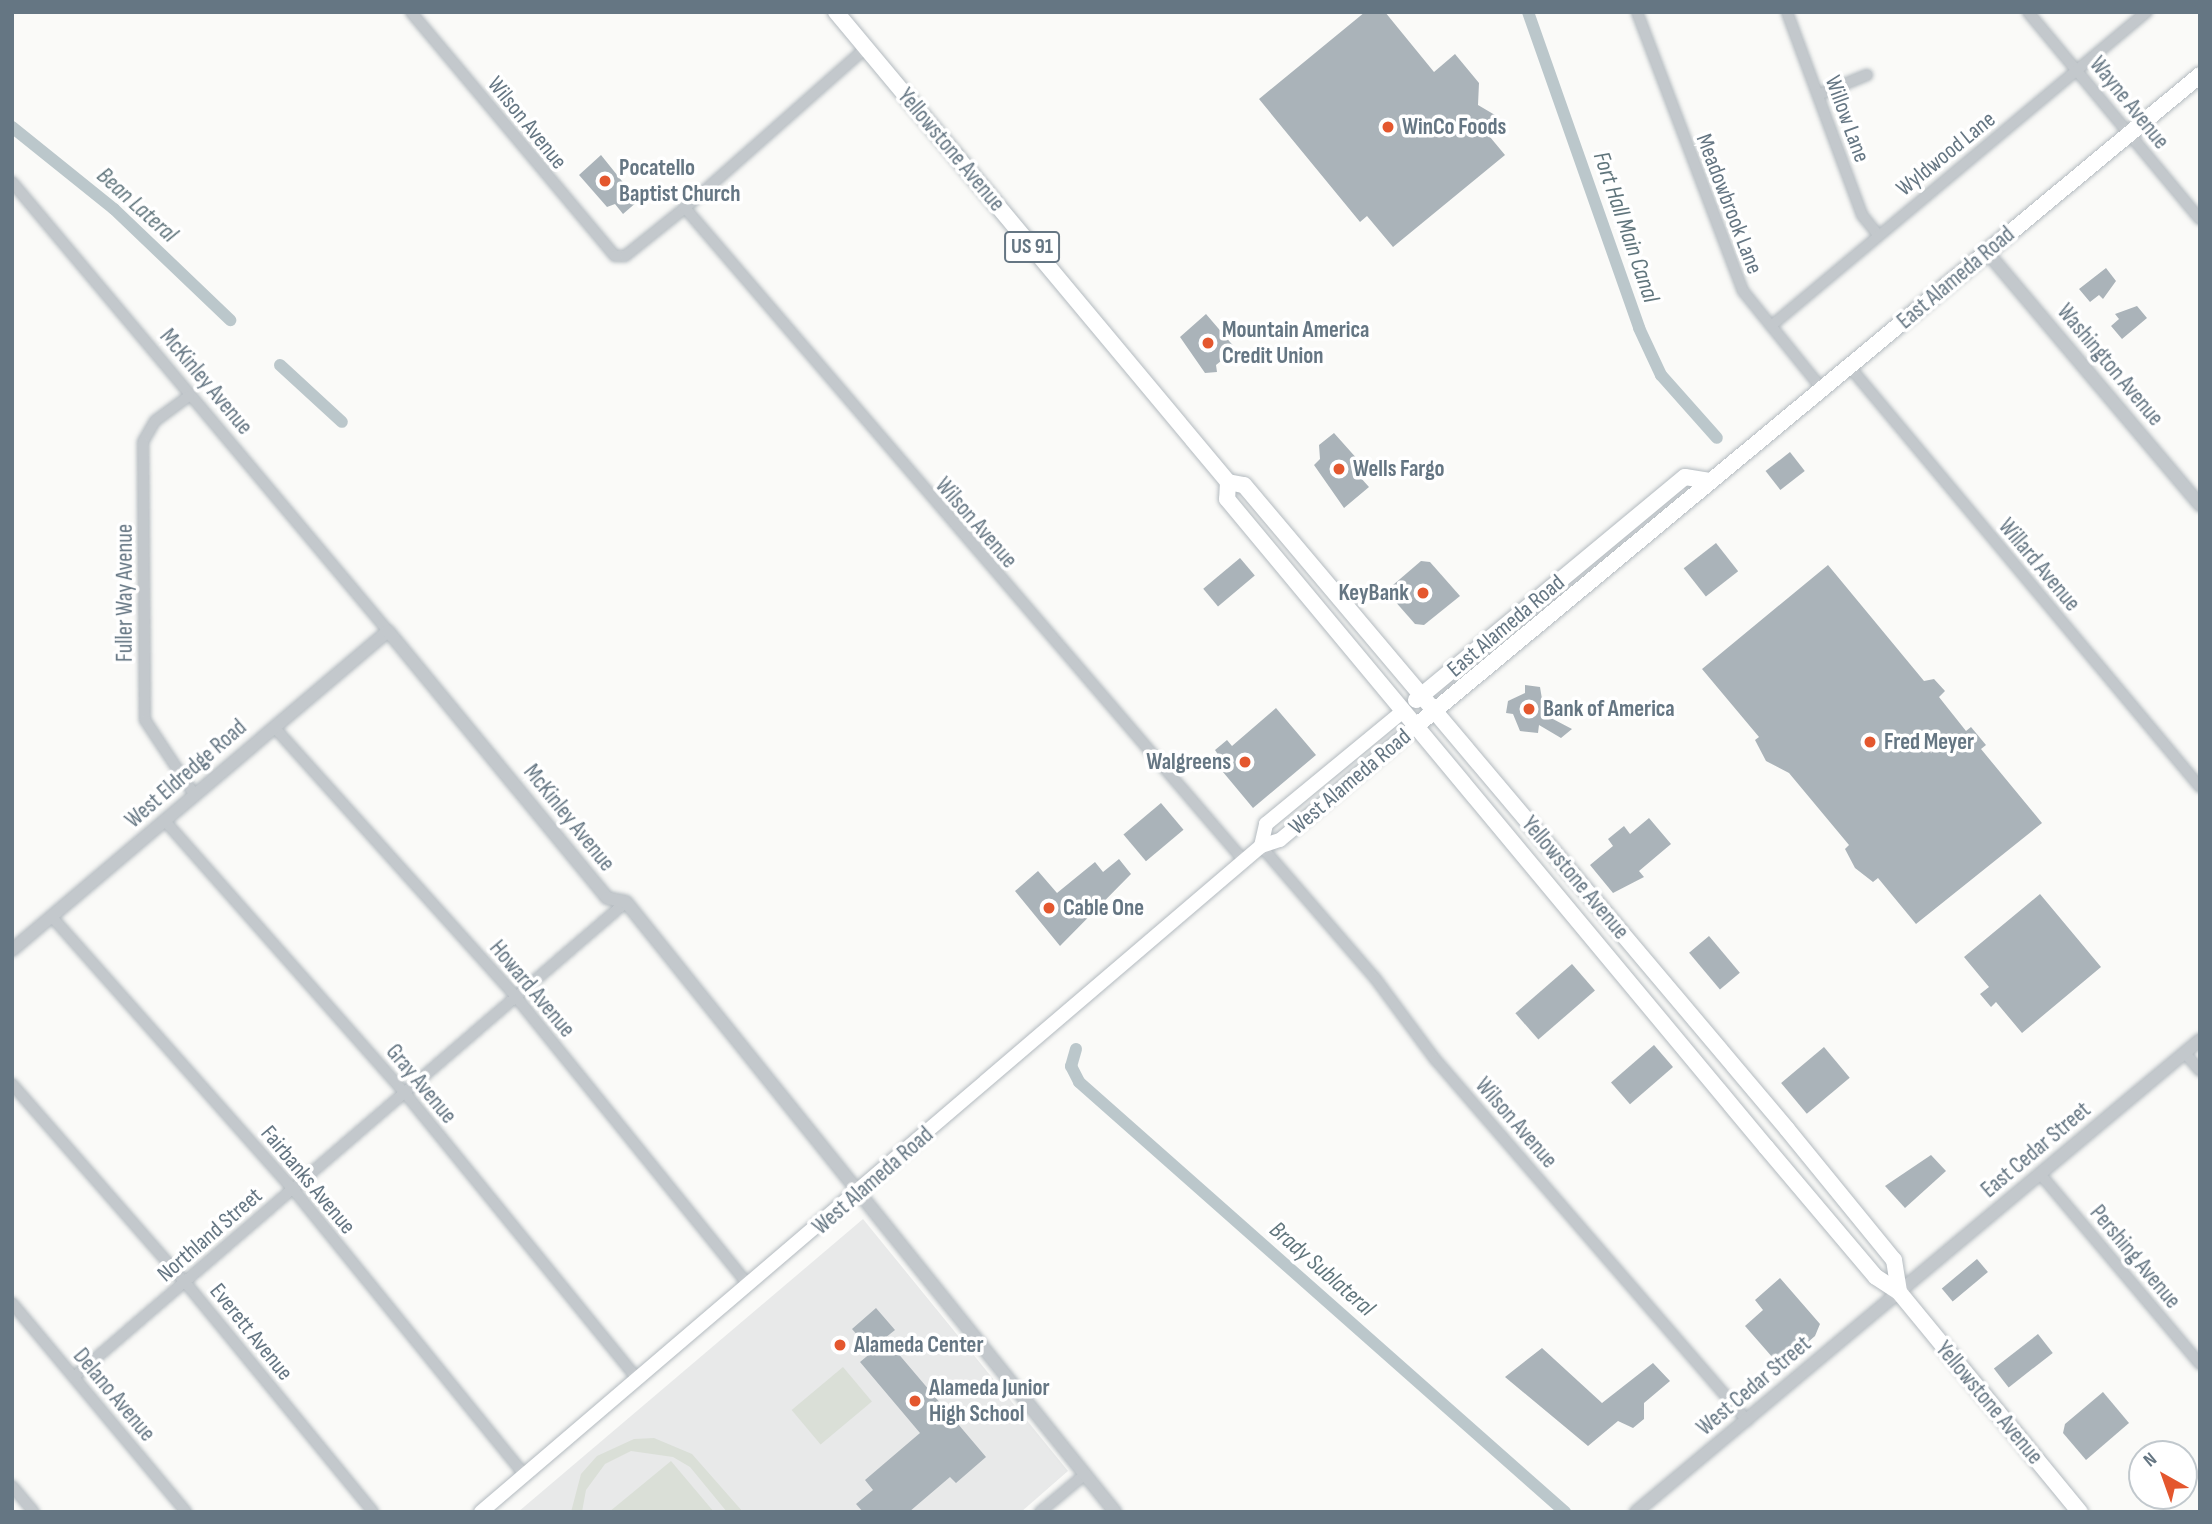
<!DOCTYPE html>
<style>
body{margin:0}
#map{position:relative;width:2212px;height:1524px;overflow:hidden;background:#fafaf8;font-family:"Sofia Sans Condensed",sans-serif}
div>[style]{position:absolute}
.built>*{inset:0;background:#e8e9e9}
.green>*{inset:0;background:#dadfd7;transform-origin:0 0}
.canal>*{height:12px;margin:-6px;padding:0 6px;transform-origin:6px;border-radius:6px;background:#bbc7cb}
.building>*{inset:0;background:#aab3b9;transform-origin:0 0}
.roads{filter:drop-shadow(0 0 2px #b3babf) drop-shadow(0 0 2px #b3babf)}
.minor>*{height:10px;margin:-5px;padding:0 5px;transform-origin:5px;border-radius:5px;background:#c3c8cc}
.tertiary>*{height:12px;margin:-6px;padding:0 6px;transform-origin:6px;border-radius:6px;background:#c3c8cc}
.secondary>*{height:14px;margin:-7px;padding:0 7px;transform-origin:7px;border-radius:7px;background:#fff}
.primary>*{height:16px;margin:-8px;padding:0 8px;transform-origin:8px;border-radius:8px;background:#fff}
.dots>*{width:19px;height:19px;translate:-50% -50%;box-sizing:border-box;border:4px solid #fff;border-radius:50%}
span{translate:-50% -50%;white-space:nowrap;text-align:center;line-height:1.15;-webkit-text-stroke:7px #fff;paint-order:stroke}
.shield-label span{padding:2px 5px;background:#fff;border:2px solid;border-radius:5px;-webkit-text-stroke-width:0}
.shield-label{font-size:21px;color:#657683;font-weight:700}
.street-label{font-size:23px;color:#657683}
.poi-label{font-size:23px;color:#657683;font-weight:700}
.left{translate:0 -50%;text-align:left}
.right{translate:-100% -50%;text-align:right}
.water-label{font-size:24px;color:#60757c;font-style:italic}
.frame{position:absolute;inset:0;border:14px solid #657683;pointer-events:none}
.north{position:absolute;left:2128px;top:1440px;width:70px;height:70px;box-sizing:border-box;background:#fff;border:2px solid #c1c8cd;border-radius:50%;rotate:320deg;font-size:19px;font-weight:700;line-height:28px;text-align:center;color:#657683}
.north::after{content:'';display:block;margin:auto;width:24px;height:32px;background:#e4572e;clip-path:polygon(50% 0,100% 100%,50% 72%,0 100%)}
</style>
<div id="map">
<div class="built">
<div style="clip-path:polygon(863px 1219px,1068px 1471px,1021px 1512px,518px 1512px)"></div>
</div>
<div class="green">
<div style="left:843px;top:1367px;width:45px;height:67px;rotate:50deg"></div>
<div style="clip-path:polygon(654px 1438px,692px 1454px,743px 1512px,727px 1512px,690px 1467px,673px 1457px,631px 1451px,605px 1464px,586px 1490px,582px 1512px,571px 1512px,581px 1474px,597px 1456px,634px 1439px)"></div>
<div style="clip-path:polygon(671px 1461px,714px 1512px,609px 1512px)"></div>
</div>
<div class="canal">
<div style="left:1528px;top:12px;width:335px;rotate:70.6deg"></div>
<div style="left:1639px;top:328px;width:52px;rotate:64.9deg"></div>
<div style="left:1661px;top:375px;width:84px;rotate:48.4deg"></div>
<div style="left:12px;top:127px;width:131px;rotate:38.8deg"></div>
<div style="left:114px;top:209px;width:161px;rotate:43.7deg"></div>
<div style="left:280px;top:365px;width:84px;rotate:42.6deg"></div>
<div style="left:1076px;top:1049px;width:18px;rotate:106deg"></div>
<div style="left:1071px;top:1066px;width:18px;rotate:63deg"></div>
<div style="left:1079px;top:1082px;width:649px;rotate:41.5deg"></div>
</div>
<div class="building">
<div style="clip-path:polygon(1365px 12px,1385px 12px,1434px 72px,1455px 54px,1479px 83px,1478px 105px,1500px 118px,1490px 137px,1505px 155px,1393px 247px,1367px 216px,1360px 222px,1259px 99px)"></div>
<div style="clip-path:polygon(601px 155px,638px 201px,623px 214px,615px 204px,607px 207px,579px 175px)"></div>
<div style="clip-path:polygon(2106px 268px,2116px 281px,2103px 299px,2099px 295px,2090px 302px,2079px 289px)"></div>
<div style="clip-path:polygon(2137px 306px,2147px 318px,2122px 339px,2111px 326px,2119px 319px,2115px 314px)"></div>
<div style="clip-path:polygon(1206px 314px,1236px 349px,1216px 365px,1217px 372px,1205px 373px,1180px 337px)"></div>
<div style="clip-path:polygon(1334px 433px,1359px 461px,1360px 477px,1369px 487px,1344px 508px,1314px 465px,1320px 459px,1319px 445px)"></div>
<div style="left:1790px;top:452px;width:24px;height:31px;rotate:52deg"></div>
<div style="left:1716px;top:543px;width:36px;height:41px;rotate:52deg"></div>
<div style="left:1240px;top:558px;width:23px;height:48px;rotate:50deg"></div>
<div style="clip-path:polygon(1421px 561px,1430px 562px,1460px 596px,1424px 625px,1415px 624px,1386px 591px)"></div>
<div style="clip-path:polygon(1828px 565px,1924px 681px,1934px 679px,1945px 691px,1939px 697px,1966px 731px,1971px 727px,1986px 745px,1981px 749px,2042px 823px,1916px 924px,1878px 878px,1873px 882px,1855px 868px,1845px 849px,1849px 845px,1789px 773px,1766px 761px,1755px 740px,1759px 737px,1702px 669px)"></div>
<div style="clip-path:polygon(1525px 685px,1540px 687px,1543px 705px,1552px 705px,1551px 718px,1572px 729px,1561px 738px,1539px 725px,1538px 733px,1520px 731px,1513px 714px,1506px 713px,1508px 701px,1525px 693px)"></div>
<div style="clip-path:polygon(1276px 708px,1316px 755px,1253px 808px,1213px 760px,1219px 756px,1215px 750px,1227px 740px,1232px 746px)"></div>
<div style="left:1161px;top:803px;width:35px;height:49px;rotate:50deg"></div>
<div style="clip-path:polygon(1649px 818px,1671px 844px,1639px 871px,1644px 877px,1613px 893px,1590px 865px,1613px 846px,1608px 839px,1624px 826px,1630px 834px)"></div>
<div style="clip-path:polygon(1119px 859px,1131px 874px,1060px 946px,1015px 891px,1038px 871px,1057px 893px,1095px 862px,1103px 872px)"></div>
<div style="clip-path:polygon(2040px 894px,2101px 967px,2022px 1033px,1996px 1002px,1991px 1007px,1980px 994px,1989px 987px,1964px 957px)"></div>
<div style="left:1709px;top:936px;width:48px;height:26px;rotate:50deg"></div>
<div style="left:1572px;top:964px;width:35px;height:75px;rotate:49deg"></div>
<div style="left:1654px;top:1045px;width:29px;height:57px;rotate:49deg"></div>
<div style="left:1824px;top:1047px;width:40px;height:56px;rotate:50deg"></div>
<div style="clip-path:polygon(1931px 1155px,1946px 1171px,1905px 1208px,1885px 1186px)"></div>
<div style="left:1977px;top:1259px;width:17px;height:46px;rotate:50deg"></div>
<div style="clip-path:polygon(1780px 1278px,1820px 1324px,1815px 1336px,1780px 1366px,1745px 1326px,1763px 1310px,1755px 1300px)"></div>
<div style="clip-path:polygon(876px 1308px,895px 1330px,885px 1338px,986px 1457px,956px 1483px,950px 1477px,909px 1512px,863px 1512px,856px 1504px,873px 1490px,865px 1480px,920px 1433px,860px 1362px,872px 1352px,852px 1329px)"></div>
<div style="left:2038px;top:1334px;width:24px;height:56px;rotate:52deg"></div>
<div style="clip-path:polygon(1542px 1348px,1602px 1403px,1653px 1363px,1670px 1381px,1644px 1403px,1644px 1419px,1633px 1428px,1618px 1421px,1588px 1446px,1505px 1377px)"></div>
<div style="clip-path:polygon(2103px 1392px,2129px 1423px,2086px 1460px,2063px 1433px,2065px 1424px)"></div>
</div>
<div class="roads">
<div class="minor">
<div style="left:411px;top:12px;width:318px;rotate:50.1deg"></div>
<div style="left:615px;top:256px;width:10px"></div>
<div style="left:625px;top:256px;width:77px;rotate:-38.7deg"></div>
<div style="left:685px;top:208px;width:242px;rotate:-41.5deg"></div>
<div style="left:1637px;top:12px;width:298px;rotate:69.2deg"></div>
<div style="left:1743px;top:291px;width:126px;rotate:51.1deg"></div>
<div style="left:1787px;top:12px;width:216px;rotate:69.7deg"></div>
<div style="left:1862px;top:215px;width:26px;rotate:51deg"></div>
<div style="left:2028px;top:12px;width:269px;rotate:50.3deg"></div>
<div style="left:1818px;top:95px;width:53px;rotate:-22.2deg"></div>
<div style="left:12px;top:182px;width:586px;rotate:50.06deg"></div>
<div style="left:685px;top:208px;width:860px;rotate:49.43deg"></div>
<div style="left:1771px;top:326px;width:490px;rotate:-39.9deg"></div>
<div style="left:1849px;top:366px;width:548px;rotate:50.18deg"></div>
<div style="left:189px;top:396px;width:42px;rotate:143.7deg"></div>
<div style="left:155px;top:421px;width:24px;rotate:120deg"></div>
<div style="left:143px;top:442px;width:278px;rotate:89.6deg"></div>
<div style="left:145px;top:720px;width:89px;rotate:56.5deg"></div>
<div style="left:274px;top:727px;width:363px;rotate:48.1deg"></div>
<div style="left:516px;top:997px;width:371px;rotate:51.1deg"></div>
<div style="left:165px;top:821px;width:363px;rotate:48.6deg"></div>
<div style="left:405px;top:1093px;width:370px;rotate:50.9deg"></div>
<div style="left:1261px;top:846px;width:174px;rotate:49.2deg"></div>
<div style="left:1375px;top:978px;width:101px;rotate:53.5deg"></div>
<div style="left:1435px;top:1059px;width:478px;rotate:49.2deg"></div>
<div style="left:52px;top:917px;width:363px;rotate:48.5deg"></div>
<div style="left:293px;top:1189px;width:368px;rotate:51deg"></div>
<div style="left:2185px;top:1053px;width:23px;rotate:50deg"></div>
<div style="left:12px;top:1084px;width:263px;rotate:48.9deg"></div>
<div style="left:185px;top:1282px;width:297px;rotate:50.7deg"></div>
<div style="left:2041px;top:1175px;width:247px;rotate:49.9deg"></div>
<div style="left:12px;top:1303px;width:272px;rotate:50.2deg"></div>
<div style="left:74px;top:1377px;width:728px;rotate:-40.71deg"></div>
<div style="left:12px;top:1486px;width:34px;rotate:50deg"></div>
<div style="left:1040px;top:1512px;width:56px;rotate:-39.9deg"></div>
</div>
<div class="tertiary">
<div style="left:1987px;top:252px;width:331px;rotate:49.9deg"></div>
<div style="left:12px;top:950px;width:493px;rotate:-40.3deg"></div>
<div style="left:388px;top:631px;width:345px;rotate:50.6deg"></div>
<div style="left:607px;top:898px;width:19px;rotate:12deg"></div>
<div style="left:626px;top:902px;width:782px;rotate:51.28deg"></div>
<div style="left:1636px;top:1512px;width:735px;rotate:-39.93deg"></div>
</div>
<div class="secondary">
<div style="left:1261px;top:846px;width:23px;rotate:-77deg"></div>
<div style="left:1266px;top:824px;width:178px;rotate:-39.5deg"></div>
<div style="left:481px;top:1512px;width:1026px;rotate:-40.49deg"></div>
<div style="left:1261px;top:846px;width:20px;rotate:-18deg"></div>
<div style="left:1280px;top:840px;width:177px;rotate:-40deg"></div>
</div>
<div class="primary">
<div style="left:836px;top:12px;width:612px;rotate:50.17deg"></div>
<div style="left:1228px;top:482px;width:16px;rotate:11deg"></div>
<div style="left:1244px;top:485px;width:842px;rotate:49.86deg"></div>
<div style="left:1787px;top:1129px;width:169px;rotate:50.8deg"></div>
<div style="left:1894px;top:1260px;width:32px;rotate:81deg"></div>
<div style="left:1228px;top:482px;width:17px;rotate:93deg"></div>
<div style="left:1227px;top:499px;width:843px;rotate:50.25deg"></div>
<div style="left:1766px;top:1147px;width:170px;rotate:49.8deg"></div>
<div style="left:1876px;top:1277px;width:27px;rotate:33deg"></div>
<div style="left:1899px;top:1292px;width:285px;rotate:50.6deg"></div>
<div style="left:1416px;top:700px;width:349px;rotate:-39.7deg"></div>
<div style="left:1685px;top:477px;width:25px;rotate:9deg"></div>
<div style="left:1416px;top:726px;width:1019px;rotate:-39.7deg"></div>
</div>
</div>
<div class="dots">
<div style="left:1388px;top:127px;background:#e4572e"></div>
<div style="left:605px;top:181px;background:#e4572e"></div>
<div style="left:1208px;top:343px;background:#e4572e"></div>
<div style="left:1339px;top:469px;background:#e4572e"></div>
<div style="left:1423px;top:593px;background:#e4572e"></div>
<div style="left:1529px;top:709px;background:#e4572e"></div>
<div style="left:1870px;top:742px;background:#e4572e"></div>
<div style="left:1245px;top:762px;background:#e4572e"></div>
<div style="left:1049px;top:908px;background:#e4572e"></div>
<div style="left:840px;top:1345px;background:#e4572e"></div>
<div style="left:915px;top:1401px;background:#e4572e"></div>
</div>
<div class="shield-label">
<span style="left:1032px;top:247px">US 91</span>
</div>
<div class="street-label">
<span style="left:2129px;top:103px;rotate:51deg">Wayne Avenue</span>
<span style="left:1847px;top:119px;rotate:70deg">Willow Lane</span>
<span style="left:527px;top:123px;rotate:51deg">Wilson Avenue</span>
<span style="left:951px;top:150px;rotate:50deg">Yellowstone Avenue</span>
<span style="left:1946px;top:154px;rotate:-39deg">Wyldwood Lane</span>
<span style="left:1729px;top:204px;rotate:69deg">Meadowbrook Lane</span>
<span style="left:1956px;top:278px;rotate:-40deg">East Alameda Road</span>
<span style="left:2110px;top:365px;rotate:50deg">Washington Avenue</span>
<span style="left:206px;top:382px;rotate:50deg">McKinley Avenue</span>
<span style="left:976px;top:523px;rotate:49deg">Wilson Avenue</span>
<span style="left:2039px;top:565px;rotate:50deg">Willard Avenue</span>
<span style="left:125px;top:593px;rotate:-90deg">Fuller Way Avenue</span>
<span style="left:1506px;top:626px;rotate:-40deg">East Alameda Road</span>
<span style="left:186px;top:774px;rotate:-41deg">West Eldredge Road</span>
<span style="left:1350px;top:782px;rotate:-40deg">West Alameda Road</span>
<span style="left:569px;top:818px;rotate:51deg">McKinley Avenue</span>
<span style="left:1575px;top:878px;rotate:50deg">Yellowstone Avenue</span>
<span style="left:532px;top:989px;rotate:50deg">Howard Avenue</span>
<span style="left:421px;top:1084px;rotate:50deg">Gray Avenue</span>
<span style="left:1516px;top:1123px;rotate:49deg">Wilson Avenue</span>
<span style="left:2036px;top:1150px;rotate:-40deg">East Cedar Street</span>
<span style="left:308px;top:1180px;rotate:50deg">Fairbanks Avenue</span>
<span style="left:873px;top:1181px;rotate:-41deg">West Alameda Road</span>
<span style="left:210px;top:1235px;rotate:-41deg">Northland Street</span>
<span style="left:2135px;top:1257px;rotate:50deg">Pershing Avenue</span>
<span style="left:251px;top:1332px;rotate:51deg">Everett Avenue</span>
<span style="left:1754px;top:1386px;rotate:-40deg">West Cedar Street</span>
<span style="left:114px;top:1395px;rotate:50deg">Delano Avenue</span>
<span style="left:1989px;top:1403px;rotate:50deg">Yellowstone Avenue</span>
</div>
<div class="poi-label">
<span class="left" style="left:1402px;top:127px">WinCo Foods</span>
<span class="left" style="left:619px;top:181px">Pocatello<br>Baptist Church</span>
<span class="left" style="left:1222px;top:343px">Mountain America<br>Credit Union</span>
<span class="left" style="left:1353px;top:469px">Wells Fargo</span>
<span class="right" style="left:1409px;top:593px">KeyBank</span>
<span class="left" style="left:1543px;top:709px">Bank of America</span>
<span class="left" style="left:1884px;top:742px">Fred Meyer</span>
<span class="right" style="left:1231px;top:762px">Walgreens</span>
<span class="left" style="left:1063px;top:908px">Cable One</span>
<span class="left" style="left:854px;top:1345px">Alameda Center</span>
<span class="left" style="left:929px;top:1401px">Alameda Junior<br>High School</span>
</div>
<div class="water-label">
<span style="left:137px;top:205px;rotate:42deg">Bean Lateral</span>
<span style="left:1626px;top:227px;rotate:71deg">Fort Hall Main Canal</span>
<span style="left:1322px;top:1269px;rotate:41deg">Brady Sublateral</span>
</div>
<div class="frame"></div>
<div class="north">N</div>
</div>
